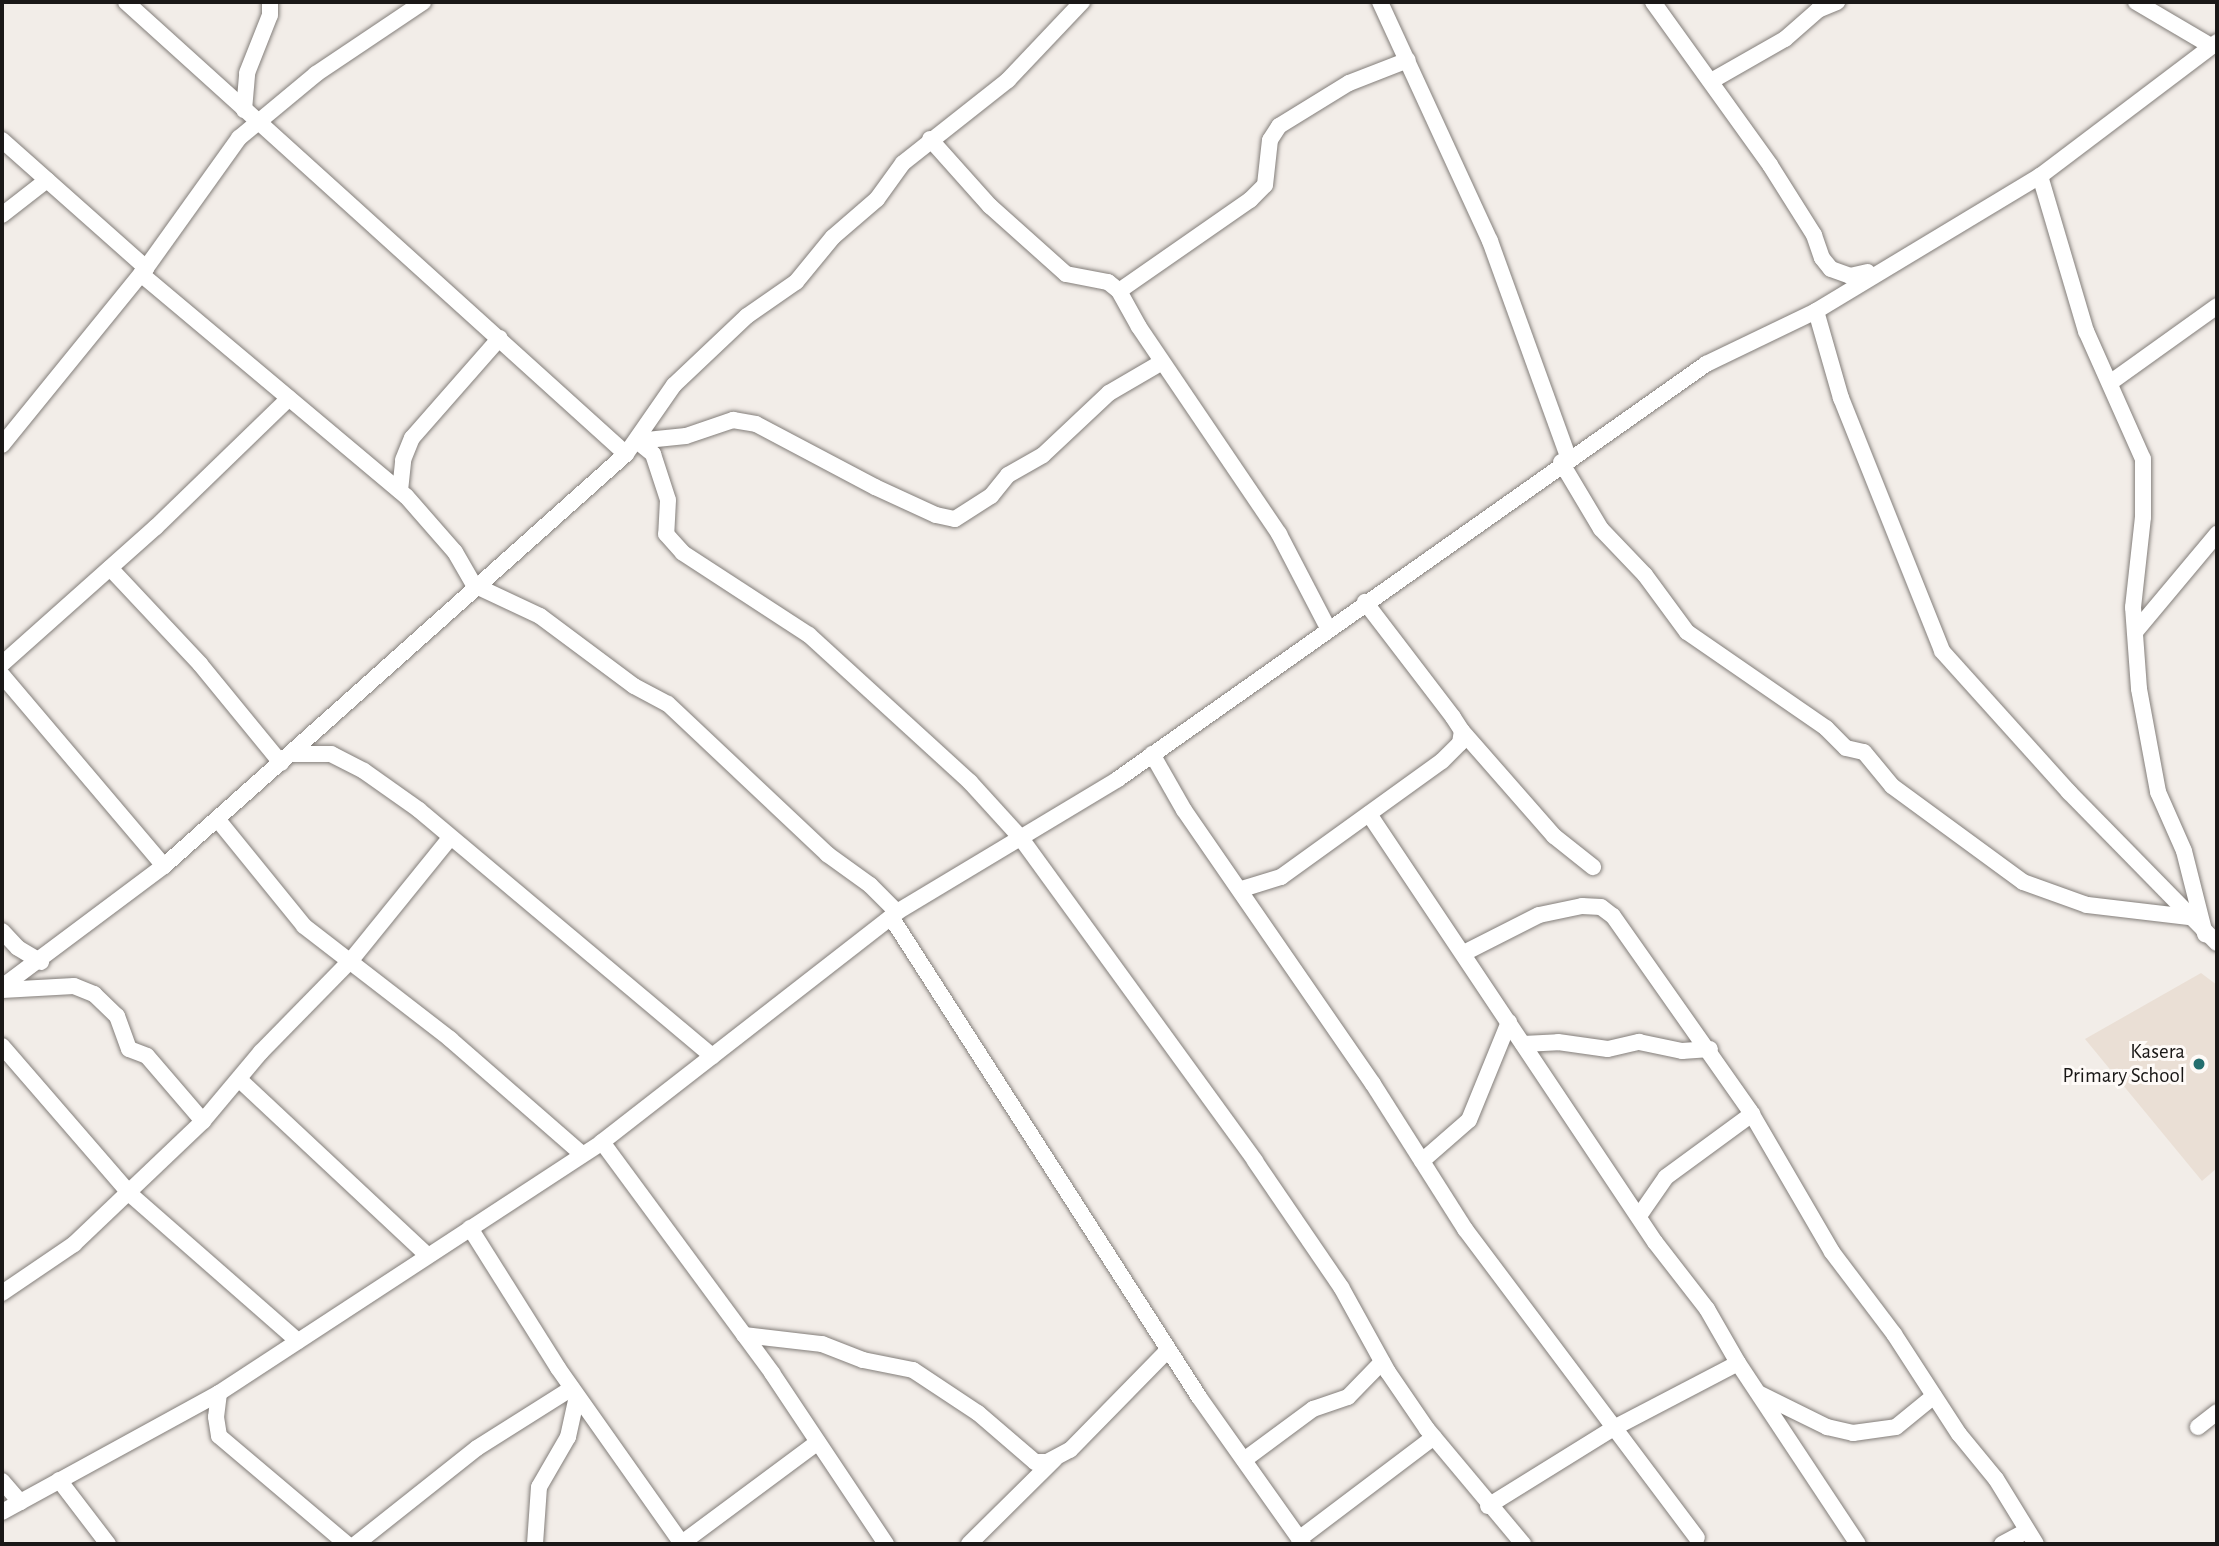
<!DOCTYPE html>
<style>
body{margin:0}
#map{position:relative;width:2219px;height:1546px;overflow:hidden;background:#f2ede8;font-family:"Alegreya Sans",sans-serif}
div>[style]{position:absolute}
.built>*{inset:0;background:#eadfd5}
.roads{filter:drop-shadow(0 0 2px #837e7a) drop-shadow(0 0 2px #837e7a)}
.minor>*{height:16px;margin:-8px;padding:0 8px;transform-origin:8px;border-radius:8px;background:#fff}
.dots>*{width:19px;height:19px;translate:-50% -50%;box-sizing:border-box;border:4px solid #fefaf7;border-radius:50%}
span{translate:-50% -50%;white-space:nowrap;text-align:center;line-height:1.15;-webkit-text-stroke:6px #fefaf7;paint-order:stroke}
.poi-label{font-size:21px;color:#1a1817}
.right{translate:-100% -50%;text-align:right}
.frame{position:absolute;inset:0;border:4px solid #1a1817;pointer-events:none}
</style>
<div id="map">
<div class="built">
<div style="clip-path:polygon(2201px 973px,2217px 985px,2217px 1168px,2202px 1181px,2085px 1039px)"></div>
</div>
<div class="roads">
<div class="minor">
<div style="left:126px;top:2px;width:674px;rotate:42.11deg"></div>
<div style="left:1380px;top:2px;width:263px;rotate:65.3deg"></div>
<div style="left:1490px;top:241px;width:230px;rotate:70.1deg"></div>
<div style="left:1653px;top:2px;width:201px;rotate:54.3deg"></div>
<div style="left:1770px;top:165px;width:83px;rotate:57.8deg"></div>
<div style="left:1814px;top:235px;width:24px;rotate:71deg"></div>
<div style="left:1822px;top:258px;width:14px;rotate:51deg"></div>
<div style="left:1831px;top:269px;width:20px;rotate:20deg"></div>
<div style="left:1850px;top:276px;width:18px;rotate:-13deg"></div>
<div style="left:2136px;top:2px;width:87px;rotate:30.4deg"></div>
<div style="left:1713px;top:80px;width:83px;rotate:-29.7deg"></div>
<div style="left:1785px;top:39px;width:44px;rotate:-41.3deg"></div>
<div style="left:1818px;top:10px;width:21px;rotate:-23deg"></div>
<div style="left:244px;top:110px;width:37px;rotate:-85deg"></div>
<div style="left:247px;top:73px;width:62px;rotate:-68.4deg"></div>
<div style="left:270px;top:15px;width:13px;rotate:-90deg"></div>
<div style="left:930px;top:139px;width:90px;rotate:48.2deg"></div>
<div style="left:990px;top:206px;width:102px;rotate:41.8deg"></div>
<div style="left:1066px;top:274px;width:43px;rotate:10.8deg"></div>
<div style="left:1108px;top:282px;width:14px;rotate:39deg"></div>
<div style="left:1119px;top:291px;width:41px;rotate:60.9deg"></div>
<div style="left:1139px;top:327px;width:250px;rotate:55.9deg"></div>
<div style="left:1279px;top:534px;width:106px;rotate:62.5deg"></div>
<div style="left:2px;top:140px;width:193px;rotate:41.6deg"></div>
<div style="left:2040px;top:176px;width:162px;rotate:73.5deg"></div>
<div style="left:2086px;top:331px;width:140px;rotate:66deg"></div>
<div style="left:2143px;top:459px;width:58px;rotate:90deg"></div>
<div style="left:2143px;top:517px;width:91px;rotate:96.3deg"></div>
<div style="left:2133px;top:607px;width:82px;rotate:85.8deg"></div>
<div style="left:2139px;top:689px;width:105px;rotate:79.5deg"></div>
<div style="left:2158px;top:792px;width:64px;rotate:66.2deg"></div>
<div style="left:2184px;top:851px;width:86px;rotate:75.8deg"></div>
<div style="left:2px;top:215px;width:57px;rotate:-37.9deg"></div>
<div style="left:141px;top:274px;width:346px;rotate:40deg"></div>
<div style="left:406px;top:496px;width:74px;rotate:48.8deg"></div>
<div style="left:455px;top:552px;width:38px;rotate:60deg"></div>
<div style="left:474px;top:585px;width:73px;rotate:25.2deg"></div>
<div style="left:540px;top:616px;width:117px;rotate:36.7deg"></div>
<div style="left:634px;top:686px;width:38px;rotate:28deg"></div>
<div style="left:668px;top:704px;width:219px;rotate:43.3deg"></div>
<div style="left:827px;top:854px;width:53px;rotate:35.8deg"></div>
<div style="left:870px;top:885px;width:38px;rotate:45deg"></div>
<div style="left:1119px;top:291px;width:160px;rotate:-34.8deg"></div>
<div style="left:1250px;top:200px;width:21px;rotate:-45deg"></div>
<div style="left:1265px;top:185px;width:45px;rotate:-83.7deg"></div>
<div style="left:1270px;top:140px;width:17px;rotate:-57deg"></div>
<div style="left:1279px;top:126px;width:82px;rotate:-31.6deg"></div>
<div style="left:1349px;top:83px;width:63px;rotate:-21.3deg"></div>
<div style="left:1816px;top:311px;width:91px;rotate:74deg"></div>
<div style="left:1841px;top:398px;width:272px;rotate:68.2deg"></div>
<div style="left:1942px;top:651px;width:190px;rotate:48deg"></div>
<div style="left:2069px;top:792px;width:211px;rotate:45.6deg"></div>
<div style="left:2111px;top:382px;width:130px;rotate:-35.6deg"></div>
<div style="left:637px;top:441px;width:21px;rotate:39deg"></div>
<div style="left:653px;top:454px;width:48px;rotate:71.9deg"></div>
<div style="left:668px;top:500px;width:34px;rotate:93deg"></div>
<div style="left:666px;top:534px;width:25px;rotate:48deg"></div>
<div style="left:683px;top:553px;width:150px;rotate:33.1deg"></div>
<div style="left:809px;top:635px;width:218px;rotate:42.4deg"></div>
<div style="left:970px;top:782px;width:74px;rotate:47.7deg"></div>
<div style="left:1020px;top:837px;width:400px;rotate:54deg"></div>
<div style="left:1255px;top:1161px;width:153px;rotate:55.7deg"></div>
<div style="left:1341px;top:1287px;width:97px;rotate:61.1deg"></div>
<div style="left:1388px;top:1372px;width:69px;rotate:55.6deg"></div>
<div style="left:1427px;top:1429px;width:150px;rotate:50.1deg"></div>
<div style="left:637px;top:441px;width:49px;rotate:-5.8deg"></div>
<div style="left:686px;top:436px;width:50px;rotate:-18.8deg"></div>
<div style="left:733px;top:420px;width:23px;rotate:10deg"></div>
<div style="left:756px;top:424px;width:135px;rotate:27.9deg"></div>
<div style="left:875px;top:487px;width:67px;rotate:24.7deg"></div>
<div style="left:936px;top:515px;width:19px;rotate:12deg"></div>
<div style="left:955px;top:519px;width:43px;rotate:-32.6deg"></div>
<div style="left:991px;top:496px;width:27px;rotate:-51deg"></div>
<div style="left:1008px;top:475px;width:40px;rotate:-29.7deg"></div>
<div style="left:1043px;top:455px;width:91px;rotate:-43.2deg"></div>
<div style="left:1109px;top:393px;width:61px;rotate:-30.3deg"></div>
<div style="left:2px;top:445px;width:228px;rotate:-50.9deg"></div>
<div style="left:146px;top:268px;width:160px;rotate:-54.4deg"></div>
<div style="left:239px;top:138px;width:100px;rotate:-39.7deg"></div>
<div style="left:316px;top:74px;width:129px;rotate:-33.9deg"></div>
<div style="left:1561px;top:462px;width:78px;rotate:59.2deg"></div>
<div style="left:1601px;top:529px;width:64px;rotate:46.3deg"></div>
<div style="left:1645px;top:575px;width:71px;rotate:53.6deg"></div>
<div style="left:1687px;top:632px;width:169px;rotate:34.6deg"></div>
<div style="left:1826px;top:728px;width:28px;rotate:45deg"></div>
<div style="left:1846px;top:748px;width:18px;rotate:13deg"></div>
<div style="left:1864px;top:752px;width:44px;rotate:50.5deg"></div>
<div style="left:1892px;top:786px;width:162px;rotate:36.2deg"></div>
<div style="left:2023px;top:882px;width:68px;rotate:19.8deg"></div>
<div style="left:2087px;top:905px;width:103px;rotate:6.7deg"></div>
<div style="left:400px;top:491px;width:31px;rotate:-84deg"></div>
<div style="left:403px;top:460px;width:24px;rotate:-68deg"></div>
<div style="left:412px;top:438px;width:133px;rotate:-48.7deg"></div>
<div style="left:110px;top:568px;width:132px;rotate:46.8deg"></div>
<div style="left:200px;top:664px;width:128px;rotate:50.7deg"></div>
<div style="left:2135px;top:632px;width:128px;rotate:-50.1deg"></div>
<div style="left:2px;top:664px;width:206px;rotate:-41.7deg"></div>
<div style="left:156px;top:527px;width:185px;rotate:-44.1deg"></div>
<div style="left:2px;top:675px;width:250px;rotate:49.7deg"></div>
<div style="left:1462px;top:731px;width:140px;rotate:48.8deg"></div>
<div style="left:1554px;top:836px;width:50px;rotate:38.5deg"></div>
<div style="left:291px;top:754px;width:40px"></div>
<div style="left:331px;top:754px;width:37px;rotate:27deg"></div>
<div style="left:364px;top:771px;width:67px;rotate:35.3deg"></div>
<div style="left:419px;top:810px;width:383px;rotate:40deg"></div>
<div style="left:1152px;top:754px;width:64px;rotate:60.3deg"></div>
<div style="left:1184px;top:810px;width:333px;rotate:55.4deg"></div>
<div style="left:1373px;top:1084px;width:172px;rotate:57.6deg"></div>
<div style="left:1465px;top:1229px;width:386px;rotate:53.1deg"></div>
<div style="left:1369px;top:814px;width:515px;rotate:56.25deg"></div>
<div style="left:1655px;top:1242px;width:85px;rotate:52.2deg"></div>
<div style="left:1707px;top:1309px;width:62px;rotate:60.1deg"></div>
<div style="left:1738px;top:1363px;width:217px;rotate:56.5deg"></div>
<div style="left:218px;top:820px;width:136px;rotate:50.9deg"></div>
<div style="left:304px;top:926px;width:185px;rotate:37.7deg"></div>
<div style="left:450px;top:1039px;width:175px;rotate:41.1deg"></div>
<div style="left:1242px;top:889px;width:41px;rotate:-17.1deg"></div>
<div style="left:1281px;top:877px;width:198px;rotate:-35.8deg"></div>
<div style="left:1442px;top:761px;width:25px;rotate:-45deg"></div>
<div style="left:1460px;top:743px;width:12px;rotate:-81deg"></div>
<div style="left:1462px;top:731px;width:17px;rotate:-123deg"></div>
<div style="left:1453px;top:717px;width:145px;rotate:-127.4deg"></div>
<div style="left:891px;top:917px;width:570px;rotate:57.31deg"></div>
<div style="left:1199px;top:1397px;width:180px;rotate:54.7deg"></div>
<div style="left:2px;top:931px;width:23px;rotate:47deg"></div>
<div style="left:18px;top:948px;width:27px;rotate:31deg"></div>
<div style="left:1464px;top:953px;width:84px;rotate:-26.9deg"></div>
<div style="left:1539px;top:915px;width:44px;rotate:-11.8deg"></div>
<div style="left:1582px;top:906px;width:19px;rotate:3deg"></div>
<div style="left:1601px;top:907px;width:15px;rotate:37deg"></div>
<div style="left:1613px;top:916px;width:238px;rotate:54.9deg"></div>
<div style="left:1750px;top:1111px;width:163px;rotate:59.8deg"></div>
<div style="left:1832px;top:1252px;width:103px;rotate:52.9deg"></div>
<div style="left:1894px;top:1334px;width:119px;rotate:57deg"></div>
<div style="left:1959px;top:1434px;width:58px;rotate:50.6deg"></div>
<div style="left:1996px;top:1479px;width:76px;rotate:58.4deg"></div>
<div style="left:2px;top:987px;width:202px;rotate:-36.8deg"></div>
<div style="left:164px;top:866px;width:619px;rotate:-41.73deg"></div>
<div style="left:626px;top:454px;width:84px;rotate:-55.2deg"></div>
<div style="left:674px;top:385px;width:100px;rotate:-43.4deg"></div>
<div style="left:747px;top:316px;width:60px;rotate:-34.8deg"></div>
<div style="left:796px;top:282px;width:58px;rotate:-50.6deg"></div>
<div style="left:833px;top:237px;width:58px;rotate:-40.8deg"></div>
<div style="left:877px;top:199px;width:44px;rotate:-54.2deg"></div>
<div style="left:903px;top:163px;width:134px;rotate:-38.3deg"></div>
<div style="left:1008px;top:80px;width:108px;rotate:-46.5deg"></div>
<div style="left:2px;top:990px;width:72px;rotate:-3.2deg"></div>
<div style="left:74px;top:986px;width:22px;rotate:22deg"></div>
<div style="left:94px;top:994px;width:32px;rotate:44deg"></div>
<div style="left:117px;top:1016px;width:35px;rotate:70deg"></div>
<div style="left:129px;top:1049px;width:19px;rotate:21deg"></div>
<div style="left:147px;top:1056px;width:86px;rotate:49.3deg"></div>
<div style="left:1523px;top:1044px;width:35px;rotate:-3deg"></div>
<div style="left:1558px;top:1042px;width:50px;rotate:8deg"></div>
<div style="left:1608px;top:1049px;width:32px;rotate:-13deg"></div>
<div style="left:1639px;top:1042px;width:44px;rotate:11.8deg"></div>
<div style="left:1682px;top:1051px;width:28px;rotate:-4deg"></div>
<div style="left:2px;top:1046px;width:196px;rotate:49.1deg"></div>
<div style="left:130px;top:1194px;width:223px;rotate:41.2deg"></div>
<div style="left:241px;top:1081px;width:255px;rotate:43.1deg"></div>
<div style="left:602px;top:1142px;width:287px;rotate:53.6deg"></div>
<div style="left:772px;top:1373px;width:206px;rotate:56.3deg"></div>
<div style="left:1422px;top:1161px;width:62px;rotate:-41.1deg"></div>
<div style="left:1469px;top:1120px;width:106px;rotate:-67.8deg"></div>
<div style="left:1639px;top:1216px;width:47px;rotate:-55.3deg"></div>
<div style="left:1666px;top:1177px;width:107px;rotate:-36.2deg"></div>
<div style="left:470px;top:1228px;width:165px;rotate:57.8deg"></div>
<div style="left:558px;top:1368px;width:215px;rotate:54.8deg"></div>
<div style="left:2px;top:1293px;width:87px;rotate:-34.2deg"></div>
<div style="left:74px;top:1244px;width:178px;rotate:-43.6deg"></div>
<div style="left:203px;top:1121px;width:90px;rotate:-50deg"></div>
<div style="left:261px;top:1052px;width:130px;rotate:-45.6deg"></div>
<div style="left:352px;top:959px;width:156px;rotate:-51deg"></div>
<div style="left:744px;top:1335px;width:79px;rotate:6.6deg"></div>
<div style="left:822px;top:1344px;width:44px;rotate:21.3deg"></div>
<div style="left:863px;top:1360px;width:51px;rotate:11.3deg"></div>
<div style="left:913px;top:1370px;width:78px;rotate:33.5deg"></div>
<div style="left:978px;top:1413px;width:75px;rotate:40.7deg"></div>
<div style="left:1035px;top:1462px;width:12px"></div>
<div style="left:1047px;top:1462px;width:26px;rotate:-28deg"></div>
<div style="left:1070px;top:1450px;width:140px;rotate:-45.6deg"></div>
<div style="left:219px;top:1393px;width:24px;rotate:97deg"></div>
<div style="left:216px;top:1417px;width:19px;rotate:81deg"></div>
<div style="left:219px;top:1436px;width:167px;rotate:40.2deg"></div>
<div style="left:1760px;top:1394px;width:75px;rotate:26.2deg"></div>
<div style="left:1827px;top:1427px;width:27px;rotate:13deg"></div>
<div style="left:1853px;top:1433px;width:43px;rotate:-7.9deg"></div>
<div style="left:1896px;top:1427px;width:49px;rotate:-39.2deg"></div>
<div style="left:2198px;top:1427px;width:24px;rotate:-38deg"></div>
<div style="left:1244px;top:1460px;width:86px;rotate:-36.5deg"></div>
<div style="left:1313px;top:1409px;width:37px;rotate:-19deg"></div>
<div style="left:1348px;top:1397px;width:49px;rotate:-45.8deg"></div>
<div style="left:59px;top:1480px;width:81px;rotate:52.6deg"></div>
<div style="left:2px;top:1481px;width:28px;rotate:49deg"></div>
<div style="left:1488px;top:1506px;width:146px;rotate:-31.8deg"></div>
<div style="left:1612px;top:1429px;width:142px;rotate:-27.6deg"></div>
<div style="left:2px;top:1512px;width:247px;rotate:-28.7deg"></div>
<div style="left:219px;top:1393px;width:458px;rotate:-33.2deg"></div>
<div style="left:602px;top:1142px;width:374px;rotate:-37.9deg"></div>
<div style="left:897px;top:912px;width:258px;rotate:-31deg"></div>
<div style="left:1118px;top:779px;width:720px;rotate:-35.21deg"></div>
<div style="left:1706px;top:364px;width:122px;rotate:-25.7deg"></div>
<div style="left:1816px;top:311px;width:262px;rotate:-31.1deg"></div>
<div style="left:2040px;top:176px;width:222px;rotate:-37.1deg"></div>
<div style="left:1299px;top:1539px;width:169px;rotate:-37.1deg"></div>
<div style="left:682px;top:1543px;width:169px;rotate:-36.6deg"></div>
<div style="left:356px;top:1544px;width:154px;rotate:-38.4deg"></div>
<div style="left:477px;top:1448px;width:112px;rotate:-32.3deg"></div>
<div style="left:535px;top:1544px;width:57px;rotate:-86deg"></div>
<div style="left:539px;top:1487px;width:58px;rotate:-59.9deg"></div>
<div style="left:568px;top:1437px;width:42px;rotate:-77.6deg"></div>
<div style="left:969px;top:1544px;width:121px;rotate:-44.7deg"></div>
<div style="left:2002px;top:1544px;width:27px;rotate:-28deg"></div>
</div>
</div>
<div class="dots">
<div style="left:2199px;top:1064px;background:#246f6f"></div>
</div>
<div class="poi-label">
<span class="right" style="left:2185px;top:1064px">Kasera<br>Primary School</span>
</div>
<div class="frame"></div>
</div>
